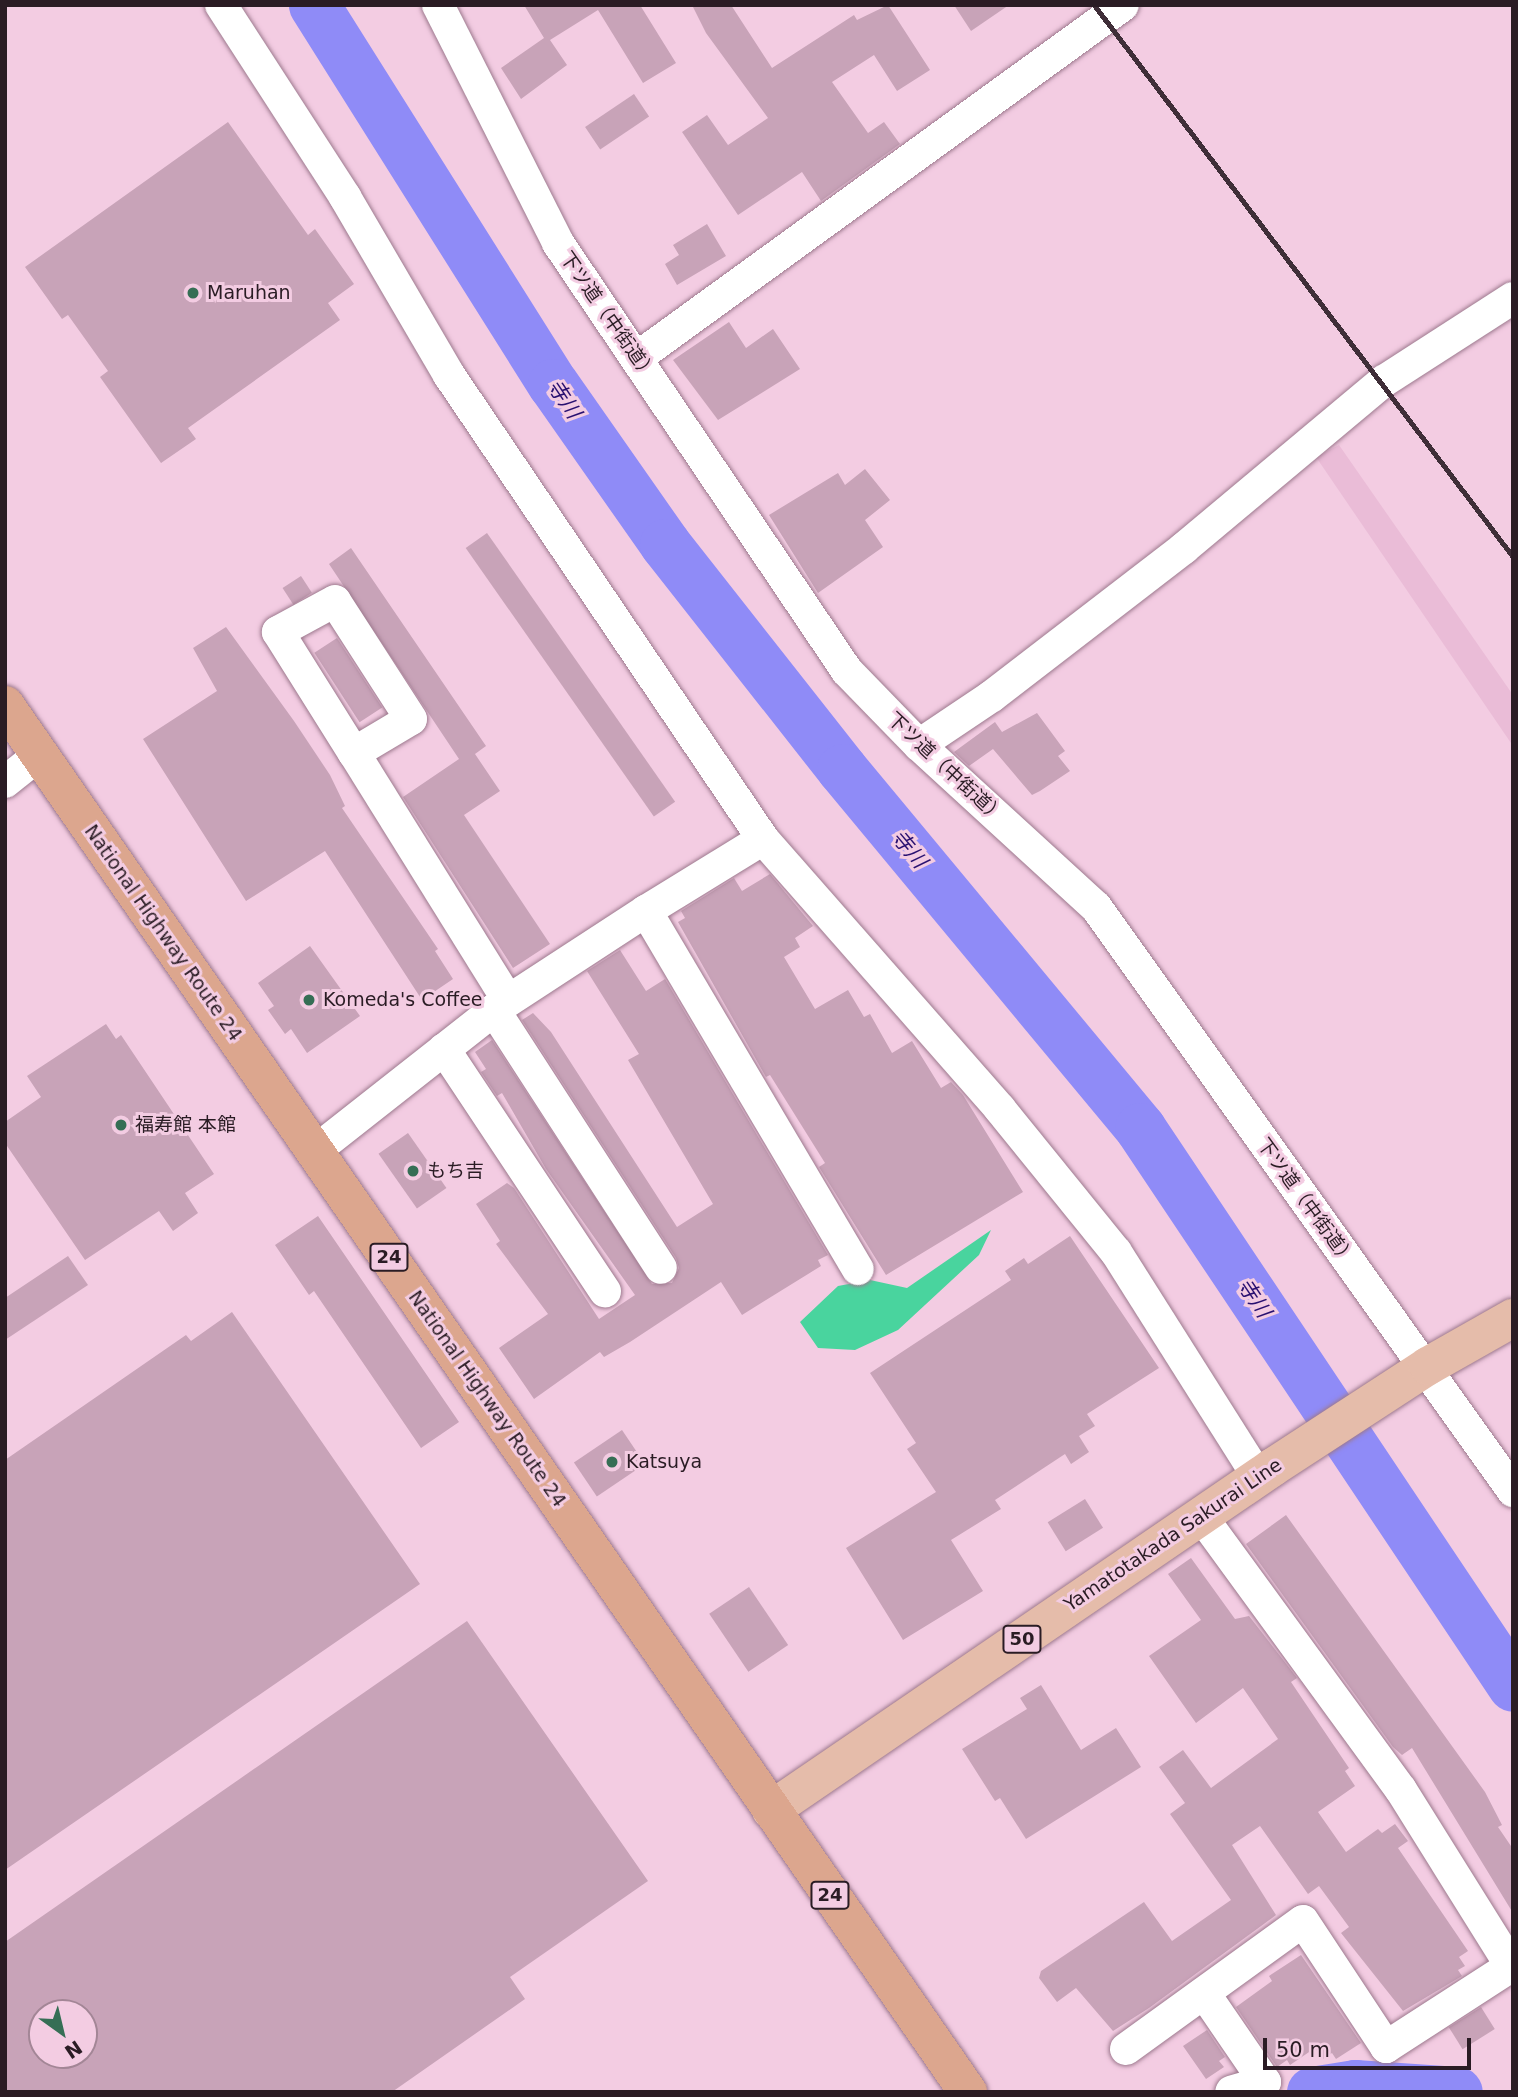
<!DOCTYPE html>
<meta charset="utf-8">
<style>
body{margin:0}
#map{position:relative;width:1518px;height:2097px;overflow:hidden;background:#f3cce2;font-family:"DejaVu Sans","Noto Sans JP",sans-serif}
div>[style]{position:absolute}
.built>*{inset:0;background:#eabcd7}
.green>*{inset:0;background:#49d49e}
.river>*{height:51px;margin:-25.5px;padding:0 25.5px;transform-origin:25.5px;border-radius:25.5px;background:#8f8bf7}
.building>*{inset:0;background:#c8a3b8;transform-origin:0 0}
.roads{filter:drop-shadow(0 0 2px #9d798e) drop-shadow(0 0 2px #9d798e)}
.minor>*{height:32px;margin:-16px;padding:0 16px;transform-origin:16px;border-radius:16px;background:#fff}
.primary>*{height:38px;margin:-19px;padding:0 19px;transform-origin:19px;border-radius:19px;background:#e5bcaa}
.trunk>*{height:38px;margin:-19px;padding:0 19px;transform-origin:19px;border-radius:19px;background:#dca68e}
.rail>*{height:5px;margin:-2.5px;padding:0 2.5px;transform-origin:2.5px;border-radius:2.5px;background:#3f2e38}
.dots>*{width:19px;height:19px;translate:-50% -50%;box-sizing:border-box;border:4px solid #f3cce2;border-radius:50%}
span{translate:-50% -50%;white-space:nowrap;text-align:center;line-height:1.15;-webkit-text-stroke:6px #f3cce2;paint-order:stroke}
.shield-label span{padding:2px 5px;background:#f3cce2;border:2px solid;border-radius:5px;-webkit-text-stroke-width:0}
.shield-label{font-size:18px;color:#2a1c24;font-weight:700}
.poi-label{font-size:19px;color:#2a1c24}
.left{translate:0 -50%;text-align:left}
.street-label{font-size:19px;color:#2a1c24}
.water-label{font-size:21px;color:#281070;font-style:italic}
.frame{position:absolute;inset:0;border:7px solid #2a1c24;pointer-events:none}
.north{position:absolute;left:28px;top:1999px;width:70px;height:70px;box-sizing:border-box;background:#f3cce2;border:2px solid #a38696;border-radius:50%;rotate:146deg;font-size:19px;font-weight:700;line-height:28px;text-align:center;color:#2a1c24}
.north::after{content:'';display:block;margin:auto;width:24px;height:32px;background:#366e55;clip-path:polygon(50% 0,100% 100%,50% 72%,0 100%)}
.scale{position:absolute;left:1263px;top:2038px;width:208px;height:32px;box-sizing:border-box;border:4px solid #2a1c24;border-top:0;padding-left:9px;font-size:21px;line-height:24px;white-space:nowrap;color:#2a1c24;-webkit-text-stroke:5px #f3cce2;paint-order:stroke}
</style>
<div id="map">
<div class="built">
<div style="clip-path:polygon(1339px 445px,1513px 695px,1513px 746px,1316px 457px)"></div>
</div>
<div class="green">
<div style="clip-path:polygon(991px 1230px,979px 1255px,898px 1330px,855px 1350px,818px 1348px,800px 1322px,838px 1286px,870px 1280px,907px 1288px)"></div>
</div>
<div class="river">
<div style="left:314px;top:5px;width:448px;rotate:57.8deg"></div>
<div style="left:553px;top:384px;width:195px;rotate:55deg"></div>
<div style="left:665px;top:544px;width:286px;rotate:51.8deg"></div>
<div style="left:842px;top:769px;width:467px;rotate:50.3deg"></div>
<div style="left:1140px;top:1128px;width:671px;rotate:56.24deg"></div>
<div style="left:1312px;top:2092px;width:44px;rotate:-9.2deg"></div>
<div style="left:1355px;top:2085px;width:102px;rotate:3.9deg"></div>
</div>
<div class="building">
<div style="clip-path:polygon(524px 5px,640px 5px,676px 63px,643px 83px,598px 10px,550px 40px,567px 65px,521px 99px,501px 68px,544px 38px)"></div>
<div style="clip-path:polygon(692px 5px,731px 5px,772px 68px,854px 15px,857px 20px,888px 5px,930px 70px,897px 91px,874px 55px,832px 82px,868px 133px,884px 122px,900px 144px,821px 201px,802px 172px,738px 215px,682px 132px,707px 115px,728px 145px,768px 118px,706px 33px)"></div>
<div style="clip-path:polygon(954px 5px,1009px 5px,971px 31px)"></div>
<div style="left:634px;top:94px;width:27px;height:59px;rotate:56deg"></div>
<div style="clip-path:polygon(228px 122px,308px 235px,315px 229px,354px 284px,328px 303px,340px 320px,188px 428px,196px 439px,161px 463px,100px 377px,108px 371px,68px 315px,62px 319px,25px 267px)"></div>
<div style="clip-path:polygon(707px 224px,726px 256px,677px 285px,665px 264px,679px 255px,673px 245px)"></div>
<div style="clip-path:polygon(729px 322px,746px 348px,773px 329px,800px 369px,718px 420px,673px 360px)"></div>
<div style="clip-path:polygon(865px 469px,890px 500px,865px 520px,883px 547px,818px 593px,769px 515px,838px 473px,845px 485px)"></div>
<div style="left:487px;top:533px;width:328px;height:26px;rotate:55deg"></div>
<div style="clip-path:polygon(351px 548px,486px 746px,475px 754px,500px 791px,464px 815px,550px 944px,513px 968px,403px 797px,459px 759px,329px 564px)"></div>
<div style="left:301px;top:576px;width:20px;height:22px;rotate:57deg"></div>
<div style="clip-path:polygon(226px 627px,294px 721px,330px 775px,345px 806px,342px 808px,438px 949px,435px 951px,453px 979px,422px 1000px,325px 851px,246px 901px,143px 739px,217px 691px,193px 648px)"></div>
<div style="left:337px;top:638px;width:83px;height:27px;rotate:57deg"></div>
<div style="clip-path:polygon(1037px 713px,1065px 751px,1058px 756px,1070px 771px,1040px 791px,1032px 795px,993px 749px,969px 766px,954px 752px,995px 722px,1002px 732px)"></div>
<div style="clip-path:polygon(770px 874px,813px 926px,795px 938px,800px 947px,784px 957px,815px 1009px,848px 990px,864px 1017px,870px 1014px,892px 1053px,912px 1041px,941px 1088px,951px 1082px,963px 1095px,1023px 1192px,886px 1275px,819px 1167px,825px 1163px,770px 1075px,766px 1077px,678px 922px,685px 918px,681px 911px,734px 878px,742px 891px)"></div>
<div style="clip-path:polygon(310px 946px,360px 1016px,307px 1053px,291px 1029px,285px 1034px,268px 1010px,274px 1006px,258px 983px)"></div>
<div style="clip-path:polygon(620px 950px,646px 991px,665px 979px,828px 1255px,818px 1260px,821px 1266px,742px 1315px,721px 1282px,630px 1342px,604px 1357px,600px 1352px,534px 1399px,499px 1348px,548px 1314px,496px 1244px,500px 1241px,476px 1204px,507px 1183px,514px 1188px,599px 1319px,635px 1295px,546px 1169px,502px 1093px,497px 1096px,481px 1072px,486px 1069px,475px 1052px,492px 1040px,652px 1284px,672px 1283px,679px 1268px,676px 1258px,522px 1020px,533px 1013px,551px 1032px,677px 1227px,713px 1204px,628px 1060px,639px 1054px,587px 971px)"></div>
<div style="clip-path:polygon(106px 1024px,116px 1039px,121px 1035px,214px 1174px,185px 1193px,198px 1213px,173px 1231px,159px 1211px,85px 1260px,5px 1143px,5px 1122px,41px 1097px,27px 1076px)"></div>
<div style="left:408px;top:1133px;width:67px;height:36px;rotate:55deg"></div>
<div style="clip-path:polygon(318px 1216px,459px 1422px,421px 1448px,314px 1291px,309px 1295px,275px 1245px)"></div>
<div style="clip-path:polygon(1070px 1236px,1159px 1368px,1087px 1414px,1095px 1426px,1079px 1436px,1089px 1452px,1071px 1464px,1065px 1454px,995px 1500px,1001px 1509px,951px 1540px,983px 1591px,903px 1640px,846px 1548px,936px 1492px,907px 1449px,916px 1443px,870px 1373px,1011px 1280px,1005px 1271px,1024px 1258px,1028px 1264px)"></div>
<div style="clip-path:polygon(68px 1256px,88px 1285px,5px 1340px,5px 1298px)"></div>
<div style="clip-path:polygon(232px 1312px,420px 1584px,5px 1870px,5px 1460px,186px 1335px,191px 1341px)"></div>
<div style="left:622px;top:1430px;width:41px;height:58px;rotate:56deg"></div>
<div style="left:1085px;top:1499px;width:34px;height:44px;rotate:58deg"></div>
<div style="clip-path:polygon(1286px 1515px,1485px 1792px,1502px 1825px,1498px 1827px,1513px 1849px,1513px 1913px,1412px 1748px,1402px 1755px,1393px 1747px,1246px 1544px)"></div>
<div style="clip-path:polygon(1191px 1558px,1235px 1619px,1249px 1616px,1284px 1661px,1297px 1678px,1291px 1682px,1349px 1768px,1345px 1771px,1355px 1786px,1318px 1812px,1346px 1852px,1378px 1829px,1382px 1833px,1395px 1824px,1408px 1841px,1398px 1848px,1468px 1951px,1459px 1957px,1465px 1966px,1458px 1970px,1462px 1976px,1403px 2011px,1341px 1933px,1349px 1927px,1319px 1886px,1308px 1894px,1260px 1826px,1232px 1845px,1276px 1915px,1149px 2008px,1113px 2031px,1076px 1988px,1057px 2002px,1039px 1978px,1041px 1971px,1144px 1902px,1172px 1941px,1231px 1900px,1170px 1814px,1185px 1803px,1159px 1767px,1183px 1750px,1211px 1788px,1278px 1739px,1243px 1688px,1196px 1723px,1149px 1656px,1201px 1620px,1168px 1574px)"></div>
<div style="left:749px;top:1587px;width:70px;height:48px;rotate:56deg"></div>
<div style="clip-path:polygon(evenodd,467px 1621px,648px 1881px,510px 1977px,525px 1999px,392px 2092px,5px 2092px,5px 1942px,467px 1621px,42px 2013px,84px 2013px,84px 2055px,42px 2055px,42px 2013px)"></div>
<div style="clip-path:polygon(1041px 1685px,1081px 1750px,1116px 1728px,1141px 1767px,1026px 1839px,1000px 1798px,995px 1801px,962px 1749px,1027px 1709px,1020px 1698px)"></div>
<div style="clip-path:polygon(1301px 1955px,1361px 2043px,1336px 2059px,1332px 2053px,1323px 2059px,1315px 2048px,1290px 2065px,1287px 2060px,1277px 2067px,1236px 2007px,1272px 1981px,1269px 1976px)"></div>
<div style="left:1481px;top:2007px;width:26px;height:38px;rotate:58deg"></div>
<div style="clip-path:polygon(1207px 2030px,1225px 2057px,1219px 2061px,1224px 2067px,1206px 2079px,1183px 2046px)"></div>
</div>
<div class="roads">
<div class="minor">
<div style="left:221px;top:5px;width:229px;rotate:57.1deg"></div>
<div style="left:345px;top:197px;width:206px;rotate:59.7deg"></div>
<div style="left:449px;top:375px;width:560px;rotate:55.91deg"></div>
<div style="left:763px;top:839px;width:359px;rotate:48.7deg"></div>
<div style="left:1000px;top:1109px;width:184px;rotate:51deg"></div>
<div style="left:1116px;top:1252px;width:266px;rotate:57.7deg"></div>
<div style="left:438px;top:5px;width:267px;rotate:63.2deg"></div>
<div style="left:558px;top:243px;width:516px;rotate:55.97deg"></div>
<div style="left:847px;top:671px;width:103px;rotate:45.8deg"></div>
<div style="left:919px;top:745px;width:240px;rotate:42.5deg"></div>
<div style="left:1096px;top:907px;width:718px;rotate:54.47deg"></div>
<div style="left:638px;top:357px;width:599px;rotate:-35.97deg"></div>
<div style="left:919px;top:745px;width:88px;rotate:-33.9deg"></div>
<div style="left:992px;top:696px;width:242px;rotate:-37.6deg"></div>
<div style="left:1184px;top:548px;width:261px;rotate:-39.9deg"></div>
<div style="left:1384px;top:381px;width:153px;rotate:-32.8deg"></div>
<div style="left:354px;top:753px;width:66px;rotate:-30.8deg"></div>
<div style="left:411px;top:719px;width:140px;rotate:-122.8deg"></div>
<div style="left:335px;top:601px;width:65px;rotate:151.5deg"></div>
<div style="left:278px;top:632px;width:143px;rotate:57.9deg"></div>
<div style="left:354px;top:753px;width:291px;rotate:58.1deg"></div>
<div style="left:5px;top:782px;width:43px;rotate:-38.5deg"></div>
<div style="left:646px;top:911px;width:137px;rotate:-31.6deg"></div>
<div style="left:494px;top:1010px;width:307px;rotate:57.1deg"></div>
<div style="left:444px;top:1049px;width:291px;rotate:56.4deg"></div>
<div style="left:315px;top:1151px;width:228px;rotate:-38.2deg"></div>
<div style="left:494px;top:1010px;width:181px;rotate:-33.1deg"></div>
<div style="left:646px;top:911px;width:416px;rotate:59.4deg"></div>
<div style="left:1204px;top:1993px;width:108px;rotate:55.6deg"></div>
<div style="left:1265px;top:2082px;width:35px;rotate:164deg"></div>
<div style="left:1126px;top:2049px;width:218px;rotate:-35.9deg"></div>
<div style="left:1303px;top:1921px;width:151px;rotate:56.6deg"></div>
<div style="left:1386px;top:2047px;width:149px;rotate:-32.9deg"></div>
<div style="left:1511px;top:1966px;width:208px;rotate:-122deg"></div>
<div style="left:1401px;top:1790px;width:339px;rotate:-126.1deg"></div>
</div>
<div class="primary">
<div style="left:771px;top:1810px;width:608px;rotate:-34.34deg"></div>
<div style="left:1273px;top:1467px;width:185px;rotate:-33.1deg"></div>
<div style="left:1428px;top:1366px;width:98px;rotate:-29.5deg"></div>
</div>
<div class="trunk">
<div style="left:5px;top:705px;width:1689px;rotate:55.23deg"></div>
</div>
</div>
<div class="rail">
<div style="left:1094px;top:5px;width:693px;rotate:52.8deg"></div>
</div>
<div class="dots">
<div style="left:193px;top:293px;background:#366e55"></div>
<div style="left:309px;top:1000px;background:#366e55"></div>
<div style="left:121px;top:1125px;background:#366e55"></div>
<div style="left:413px;top:1171px;background:#366e55"></div>
<div style="left:612px;top:1462px;background:#366e55"></div>
</div>
<div class="shield-label">
<span style="left:389px;top:1257px">24</span>
<span style="left:1022px;top:1639px">50</span>
<span style="left:830px;top:1895px">24</span>
</div>
<div class="poi-label">
<span class="left" style="left:207px;top:293px">Maruhan</span>
<span class="left" style="left:323px;top:1000px">Komeda's Coffee</span>
<span class="left" style="left:135px;top:1125px">福寿館 本館</span>
<span class="left" style="left:427px;top:1171px">もち吉</span>
<span class="left" style="left:626px;top:1462px">Katsuya</span>
</div>
<div class="street-label">
<span style="left:608px;top:316px;rotate:55deg">下ツ道（中街道）</span>
<span style="left:946px;top:768px;rotate:43deg">下ツ道（中街道）</span>
<span style="left:163px;top:933px;rotate:55deg">National Highway Route 24</span>
<span style="left:1306px;top:1202px;rotate:54deg">下ツ道（中街道）</span>
<span style="left:487px;top:1399px;rotate:55deg">National Highway Route 24</span>
<span style="left:1173px;top:1535px;rotate:-34deg">Yamatotakada Sakurai Line</span>
</div>
<div class="water-label">
<span style="left:564px;top:399px;rotate:56deg">寺川</span>
<span style="left:909px;top:849px;rotate:50deg">寺川</span>
<span style="left:1254px;top:1298px;rotate:56deg">寺川</span>
</div>
<div class="frame"></div>
<div class="north">N</div>
<div class="scale">50 m</div>
</div>
